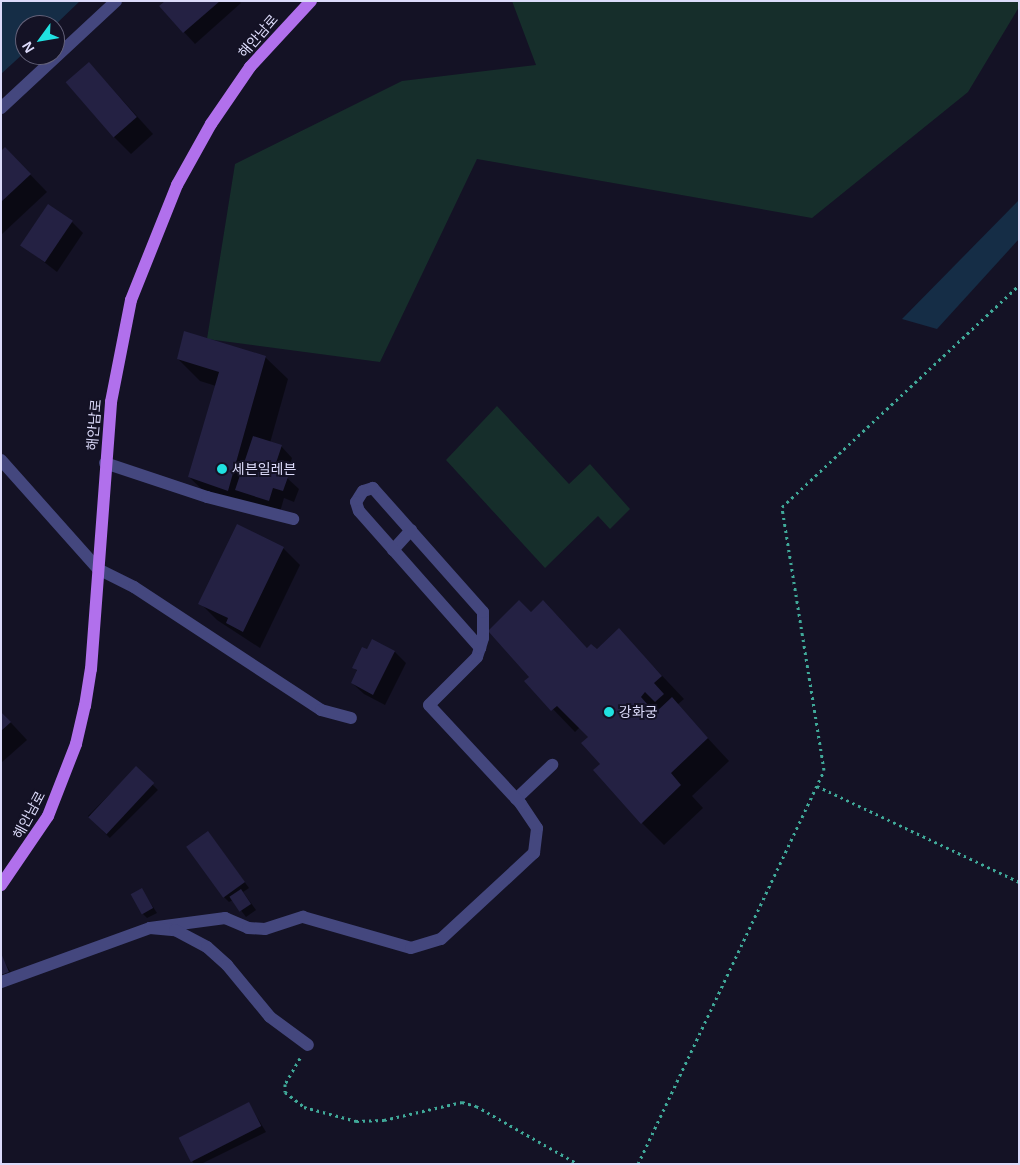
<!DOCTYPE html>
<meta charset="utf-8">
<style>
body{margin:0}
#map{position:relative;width:1020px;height:1165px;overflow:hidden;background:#141225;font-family:Helvetica,"Noto Sans KR",sans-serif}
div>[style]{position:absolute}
.green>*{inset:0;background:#162e2b}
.water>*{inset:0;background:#152d46}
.shadow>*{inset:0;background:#0007;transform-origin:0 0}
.building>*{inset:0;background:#242143;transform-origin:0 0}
.path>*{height:3px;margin-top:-1.5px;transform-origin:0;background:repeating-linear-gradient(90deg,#40a999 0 2.5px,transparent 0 6.5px)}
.minor>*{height:12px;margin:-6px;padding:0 6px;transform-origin:6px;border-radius:6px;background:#44477e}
.major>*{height:12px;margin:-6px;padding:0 6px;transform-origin:6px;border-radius:6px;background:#b170ec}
.dots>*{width:14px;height:14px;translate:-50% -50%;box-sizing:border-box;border:2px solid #141225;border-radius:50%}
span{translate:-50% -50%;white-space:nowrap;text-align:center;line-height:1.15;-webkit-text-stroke:4px #141225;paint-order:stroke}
.street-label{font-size:14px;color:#dcdbfa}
.poi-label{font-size:14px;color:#dcdbfa}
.left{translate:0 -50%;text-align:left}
.frame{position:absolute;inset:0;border:2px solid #dcdbfa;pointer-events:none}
.north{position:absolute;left:15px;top:15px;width:50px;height:50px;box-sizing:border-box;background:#141225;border:1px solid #64627a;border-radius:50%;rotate:238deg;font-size:14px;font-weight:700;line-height:20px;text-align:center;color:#dcdbfa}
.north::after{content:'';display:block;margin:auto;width:18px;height:22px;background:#20e1e1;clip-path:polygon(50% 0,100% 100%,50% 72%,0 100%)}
</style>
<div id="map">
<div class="green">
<div style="clip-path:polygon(512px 1px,1019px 1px,1019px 7px,968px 92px,812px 218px,477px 159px,380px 362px,207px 339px,235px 164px,402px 81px,536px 65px)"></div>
<div style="clip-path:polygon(497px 406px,569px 484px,590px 464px,630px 509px,610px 529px,598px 516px,545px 568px,446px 460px)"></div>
</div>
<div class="water">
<div style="clip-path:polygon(1px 1px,80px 1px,55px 25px,25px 25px,25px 52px,1px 74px)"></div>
<div style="clip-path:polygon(1019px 200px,1019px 239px,937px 329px,902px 319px)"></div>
</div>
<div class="shadow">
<div style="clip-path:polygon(167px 1px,239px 1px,241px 3px,195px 44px,161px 7px)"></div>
<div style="clip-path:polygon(89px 63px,153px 134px,131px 154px,114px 137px)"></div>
<div style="clip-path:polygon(1px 153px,22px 166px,47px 192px,1px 235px)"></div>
<div style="clip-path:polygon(72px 222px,83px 233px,57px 272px,22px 245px)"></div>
<div style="clip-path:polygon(265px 357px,288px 379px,270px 443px,281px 446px,292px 458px,286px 477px,299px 489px,294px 502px,284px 498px,280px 512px,212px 499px,189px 477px,216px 386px,200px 381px,178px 359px)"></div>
<div style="clip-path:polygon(283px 548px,300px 565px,260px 648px,217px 620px,200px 603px)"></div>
<div style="clip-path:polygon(543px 602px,588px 649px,596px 651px,619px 630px,684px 699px,677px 705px,729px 761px,692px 796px,703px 808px,664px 845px,642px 823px,602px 764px,590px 738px,580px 727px,575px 732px,526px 681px,531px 677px,531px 613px)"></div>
<div style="clip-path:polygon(367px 651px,395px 652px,406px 663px,385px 705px,364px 694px,352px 683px,358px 672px,353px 667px)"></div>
<div style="clip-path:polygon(1px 712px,27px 740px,1px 763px)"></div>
<div style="left:136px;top:768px;width:31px;height:68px;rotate:45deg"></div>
<div style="clip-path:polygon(208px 832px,249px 888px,243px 892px,256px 910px,246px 917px,233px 900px,229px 902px,224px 897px)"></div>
<div style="clip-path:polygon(142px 890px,157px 913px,147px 918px,142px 913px)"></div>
<div style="clip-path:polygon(1px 957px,14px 977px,1px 981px)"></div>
<div style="clip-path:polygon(249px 1104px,266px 1132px,201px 1164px,194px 1164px,180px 1138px)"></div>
</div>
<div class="building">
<div style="clip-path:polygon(165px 1px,220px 1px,183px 33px,159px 6px)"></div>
<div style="left:89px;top:62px;width:73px;height:31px;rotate:49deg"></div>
<div style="clip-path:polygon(5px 147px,31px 174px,1px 202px,1px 151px)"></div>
<div style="left:48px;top:204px;width:30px;height:50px;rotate:34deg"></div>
<div style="clip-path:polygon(184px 331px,266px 356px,228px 491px,188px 477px,219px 372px,177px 359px)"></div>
<div style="clip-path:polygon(253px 436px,282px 445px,273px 472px,288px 477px,283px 491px,273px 488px,269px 501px,235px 490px)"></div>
<div style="clip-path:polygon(237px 524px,284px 547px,243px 632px,226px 623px,228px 618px,198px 604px)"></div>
<div style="clip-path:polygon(519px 600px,531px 612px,543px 600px,587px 648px,591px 644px,597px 649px,619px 628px,662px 676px,654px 683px,664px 694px,655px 702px,645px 692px,641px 697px,655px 713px,672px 697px,708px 738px,671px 773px,681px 785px,641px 824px,593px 770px,600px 764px,581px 743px,588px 737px,557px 706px,551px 711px,524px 681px,529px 677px,488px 631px)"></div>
<div style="clip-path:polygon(372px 639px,395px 651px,373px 695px,351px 683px,357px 670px,352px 668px,362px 647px,367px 649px)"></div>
<div style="clip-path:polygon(1px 712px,11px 722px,1px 731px)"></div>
<div style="left:136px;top:766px;width:25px;height:70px;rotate:43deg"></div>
<div style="left:208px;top:831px;width:63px;height:27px;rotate:54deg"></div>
<div style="left:142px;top:888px;width:23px;height:13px;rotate:61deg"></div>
<div style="left:241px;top:889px;width:18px;height:14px;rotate:56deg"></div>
<div style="clip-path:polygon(1px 953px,9px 972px,1px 975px)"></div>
<div style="left:249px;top:1102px;width:27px;height:79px;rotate:63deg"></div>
</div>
<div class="path">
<div style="left:817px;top:786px;width:224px;rotate:25.4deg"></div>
<div style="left:300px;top:1058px;width:30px;rotate:120deg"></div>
<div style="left:285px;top:1084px;width:8px;rotate:90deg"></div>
<div style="left:285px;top:1092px;width:24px;rotate:38deg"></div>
<div style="left:304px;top:1107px;width:54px;rotate:15.1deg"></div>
<div style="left:356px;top:1121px;width:28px;rotate:-2deg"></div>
<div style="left:384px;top:1120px;width:80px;rotate:-13deg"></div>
<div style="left:462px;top:1102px;width:15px;rotate:16deg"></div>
<div style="left:476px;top:1106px;width:117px;rotate:29.6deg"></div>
<div style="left:638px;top:1164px;width:436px;rotate:-64.7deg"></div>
<div style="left:824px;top:770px;width:266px;rotate:-99.1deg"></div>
<div style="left:782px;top:507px;width:325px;rotate:-43.1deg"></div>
</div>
<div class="minor">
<div style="left:1px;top:108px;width:157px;rotate:-42.9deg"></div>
<div style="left:1px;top:460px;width:146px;rotate:48.3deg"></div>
<div style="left:98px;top:569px;width:40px;rotate:26.6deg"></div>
<div style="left:134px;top:587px;width:224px;rotate:33.3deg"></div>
<div style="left:321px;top:710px;width:31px;rotate:15deg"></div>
<div style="left:105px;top:463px;width:108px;rotate:18.4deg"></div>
<div style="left:207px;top:497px;width:89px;rotate:14.3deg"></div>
<div style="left:393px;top:550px;width:27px;rotate:-48deg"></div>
<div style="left:516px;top:799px;width:50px;rotate:-43.4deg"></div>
<div style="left:150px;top:928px;width:76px;rotate:-7.6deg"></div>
<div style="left:225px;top:918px;width:25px;rotate:23deg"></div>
<div style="left:248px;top:928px;width:17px;rotate:3deg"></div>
<div style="left:265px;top:929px;width:40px;rotate:-18deg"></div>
<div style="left:303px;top:917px;width:112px;rotate:16deg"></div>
<div style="left:411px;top:948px;width:31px;rotate:-17deg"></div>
<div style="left:441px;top:939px;width:127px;rotate:-42.8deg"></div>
<div style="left:534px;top:853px;width:25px;rotate:-83deg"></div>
<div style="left:537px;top:828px;width:29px;rotate:-124deg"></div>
<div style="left:521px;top:804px;width:135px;rotate:-132.9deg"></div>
<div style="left:429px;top:705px;width:68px;rotate:-45deg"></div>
<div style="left:477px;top:657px;width:9px;rotate:-72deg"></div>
<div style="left:480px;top:648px;width:10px;rotate:-73deg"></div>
<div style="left:483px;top:638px;width:26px;rotate:-90deg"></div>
<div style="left:483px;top:612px;width:166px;rotate:-131.6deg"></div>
<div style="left:373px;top:488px;width:10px;rotate:163deg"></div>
<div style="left:363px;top:491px;width:13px;rotate:122deg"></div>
<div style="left:356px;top:502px;width:9px;rotate:72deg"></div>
<div style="left:359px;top:511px;width:183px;rotate:48.5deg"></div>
<div style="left:1px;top:982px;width:158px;rotate:-19.9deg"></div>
<div style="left:150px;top:928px;width:25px;rotate:5deg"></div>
<div style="left:175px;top:930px;width:36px;rotate:28deg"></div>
<div style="left:207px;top:947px;width:27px;rotate:42deg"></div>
<div style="left:227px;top:965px;width:67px;rotate:50.4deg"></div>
<div style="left:270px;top:1017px;width:47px;rotate:36.4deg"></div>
</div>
<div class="major">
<div style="left:1px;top:885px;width:83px;rotate:-55.7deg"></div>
<div style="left:48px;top:816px;width:77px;rotate:-68.7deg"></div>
<div style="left:76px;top:744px;width:39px;rotate:-77deg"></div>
<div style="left:85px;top:706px;width:37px;rotate:-81deg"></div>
<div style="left:91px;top:669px;width:268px;rotate:-85.7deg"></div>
<div style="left:111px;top:402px;width:104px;rotate:-78.9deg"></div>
<div style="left:131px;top:300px;width:124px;rotate:-68.2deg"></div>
<div style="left:177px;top:185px;width:70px;rotate:-60.9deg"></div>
<div style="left:211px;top:124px;width:69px;rotate:-55.6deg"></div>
<div style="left:250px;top:67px;width:90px;rotate:-47.3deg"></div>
</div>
<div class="dots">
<div style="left:222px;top:469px;background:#20e1e1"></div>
<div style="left:609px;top:712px;background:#20e1e1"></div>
</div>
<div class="street-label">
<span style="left:258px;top:36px;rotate:-49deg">해안남로</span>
<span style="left:94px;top:425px;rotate:-85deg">해안남로</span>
<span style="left:29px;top:815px;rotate:-62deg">해안남로</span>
</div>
<div class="poi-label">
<span class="left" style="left:232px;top:469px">세븐일레븐</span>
<span class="left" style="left:619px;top:712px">강화궁</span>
</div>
<div class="frame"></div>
<div class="north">N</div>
</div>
